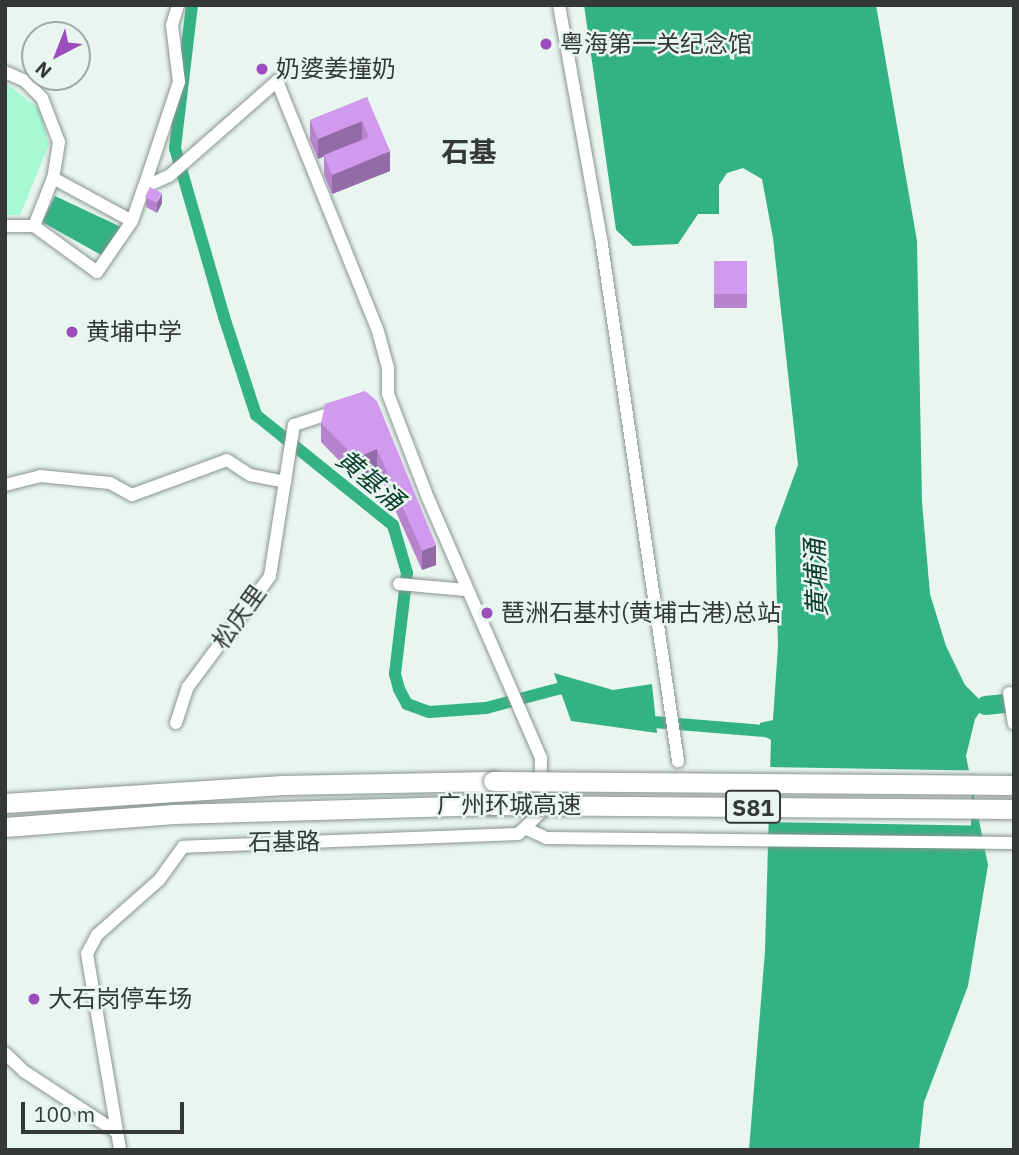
<!DOCTYPE html>
<meta charset="utf-8">
<style>
body{margin:0}
#map{position:relative;width:1019px;height:1155px;overflow:hidden;background:#e9f5ef;font-family:"IBM Plex Sans","Noto Sans SC",sans-serif}
div>[style]{position:absolute}
.green>*{inset:0;background:#a7f9d4}
.water>*{inset:0;background:#33b284}
.pier>*{inset:0;background:#e9f5ef;transform-origin:0 0}
.canal>*{height:12px;margin:-6px;padding:0 6px;transform-origin:6px;border-radius:6px;background:#33b284}
.river>*{height:19px;margin:-9.5px;padding:0 9.5px;transform-origin:9.5px;border-radius:9.5px;background:#33b284}
.roads{filter:drop-shadow(0 0 2px #89948f) drop-shadow(0 0 2px #89948f)}
.minor>*{height:12px;margin:-6px;padding:0 6px;transform-origin:6px;border-radius:6px;background:#fff}
.highway>*{height:19px;margin:-9.5px;padding:0 9.5px;transform-origin:9.5px;border-radius:9.5px;background:#fff}
.bridges{filter:drop-shadow(0 0 2px #89948f) drop-shadow(0 0 2px #89948f)}
.highway-bridge>*{height:19px;margin:-9.5px;padding:0 9.5px;transform-origin:9.5px;border-radius:9.5px;background:#fff}
.wall>*{inset:0;background:#b584cd;transform-origin:0 0}
.shaded-wall>*{inset:0;background:#936ca7}
.building>*{inset:0;background:#d29aee;transform-origin:0 0}
.dots>*{width:19px;height:19px;translate:-50% -50%;box-sizing:border-box;border:4px solid #e9f5ef;border-radius:50%}
span{translate:-50% -50%;white-space:nowrap;text-align:center;line-height:1.15;-webkit-text-stroke:5px #e9f5ef;paint-order:stroke}
.shield-label span{padding:2px 5px;background:#e9f5ef;border:2px solid;border-radius:5px;-webkit-text-stroke-width:0}
.shield-label{font-size:23px;color:#343836;font-weight:700}
.poi-label{font-size:24px;color:#343836}
.left{translate:0 -50%;text-align:left}
.street-label{font-size:24px;color:#343836}
.water-label{font-size:26px;color:#093f2c;font-style:italic}
.quarter-label{font-size:28px;color:#343836;font-weight:700}
.frame{position:absolute;inset:0;border:7px solid #343836;pointer-events:none}
.north{position:absolute;left:21px;top:21px;width:70px;height:70px;box-sizing:border-box;background:#e9f5ef;border:2px solid #a1a9a5;border-radius:50%;rotate:222deg;font-size:19px;font-weight:700;line-height:28px;text-align:center;color:#343836}
.north::after{content:'';display:block;margin:auto;width:24px;height:32px;background:#9b4dbe;clip-path:polygon(50% 0,100% 100%,50% 72%,0 100%)}
.scale{position:absolute;left:21px;top:1102px;width:163px;height:32px;box-sizing:border-box;border:4px solid #343836;border-top:0;padding-left:9px;font-size:21px;line-height:24px;white-space:nowrap;color:#343836;-webkit-text-stroke:5px #e9f5ef;paint-order:stroke}
</style>
<div id="map">
<div class="green">
<div style="clip-path:polygon(5px 82px,40px 110px,49px 145px,20px 215px,5px 215px)"></div>
</div>
<div class="water">
<div style="clip-path:polygon(584px 5px,876px 5px,917px 241px,922px 502px,930px 594px,946px 646px,965px 685px,985px 705px,975px 719px,966px 756px,988px 865px,968px 986px,924px 1102px,919px 1150px,749px 1150px,765px 951px,771px 740px,760px 734px,760px 723px,773px 720px,778px 646px,775px 528px,798px 465px,773px 238px,762px 179px,743px 168px,727px 173px,719px 185px,719px 214px,698px 214px,678px 244px,633px 246px,616px 230px)"></div>
<div style="clip-path:polygon(55px 196px,121px 227px,103px 256px,42px 222px)"></div>
<div style="clip-path:polygon(554px 673px,613px 690px,652px 684px,657px 733px,571px 721px)"></div>
</div>
<div class="pier">
<div style="left:766px;top:767px;width:206px;height:55px;rotate:1deg"></div>
</div>
<div class="canal">
<div style="left:192px;top:5px;width:144px;rotate:96.8deg"></div>
<div style="left:175px;top:148px;width:176px;rotate:73.8deg"></div>
<div style="left:224px;top:317px;width:103px;rotate:71.9deg"></div>
<div style="left:256px;top:415px;width:176px;rotate:38.8deg"></div>
<div style="left:393px;top:525px;width:50px;rotate:73.7deg"></div>
<div style="left:407px;top:573px;width:102px;rotate:96.8deg"></div>
<div style="left:395px;top:674px;width:16px;rotate:75deg"></div>
<div style="left:399px;top:689px;width:17px;rotate:62deg"></div>
<div style="left:407px;top:704px;width:23px;rotate:20deg"></div>
<div style="left:429px;top:712px;width:57px;rotate:-4deg"></div>
<div style="left:486px;top:708px;width:78px;rotate:-14.9deg"></div>
<div style="left:561px;top:688px;width:13px;rotate:23deg"></div>
<div style="left:642px;top:721px;width:135px;rotate:4.7deg"></div>
</div>
<div class="river">
<div style="left:985px;top:705px;width:29px;rotate:-6deg"></div>
</div>
<div class="roads">
<div class="minor">
<div style="left:559px;top:5px;width:244px;rotate:79.8deg"></div>
<div style="left:602px;top:245px;width:522px;rotate:81.62deg"></div>
<div style="left:5px;top:72px;width:22px;rotate:24deg"></div>
<div style="left:25px;top:81px;width:24px;rotate:45deg"></div>
<div style="left:42px;top:98px;width:47px;rotate:68.9deg"></div>
<div style="left:59px;top:142px;width:36px;rotate:99deg"></div>
<div style="left:53px;top:178px;width:52px;rotate:111.6deg"></div>
<div style="left:34px;top:226px;width:29px;rotate:180deg"></div>
<div style="left:53px;top:178px;width:90px;rotate:28.6deg"></div>
<div style="left:144px;top:187px;width:111px;rotate:-71.6deg"></div>
<div style="left:179px;top:82px;width:57px;rotate:-97deg"></div>
<div style="left:172px;top:25px;width:21px;rotate:-73deg"></div>
<div style="left:34px;top:226px;width:78px;rotate:36.1deg"></div>
<div style="left:97px;top:272px;width:62px;rotate:-55.5deg"></div>
<div style="left:132px;top:221px;width:36px;rotate:-71deg"></div>
<div style="left:144px;top:187px;width:27px;rotate:-24deg"></div>
<div style="left:169px;top:176px;width:144px;rotate:-41.3deg"></div>
<div style="left:277px;top:81px;width:266px;rotate:68deg"></div>
<div style="left:377px;top:328px;width:41px;rotate:74.6deg"></div>
<div style="left:388px;top:368px;width:26px;rotate:90deg"></div>
<div style="left:388px;top:394px;width:111px;rotate:69deg"></div>
<div style="left:428px;top:498px;width:283px;rotate:66.5deg"></div>
<div style="left:541px;top:758px;width:55px;rotate:91deg"></div>
<div style="left:540px;top:813px;width:30px;rotate:136deg"></div>
<div style="left:518px;top:834px;width:335px;rotate:177.8deg"></div>
<div style="left:183px;top:847px;width:41px;rotate:126deg"></div>
<div style="left:159px;top:880px;width:83px;rotate:138.4deg"></div>
<div style="left:97px;top:935px;width:21px;rotate:118deg"></div>
<div style="left:87px;top:954px;width:199px;rotate:80.4deg"></div>
<div style="left:5px;top:485px;width:36px;rotate:-14deg"></div>
<div style="left:40px;top:476px;width:70px;rotate:5.7deg"></div>
<div style="left:110px;top:483px;width:25px;rotate:29deg"></div>
<div style="left:132px;top:495px;width:101px;rotate:-20.2deg"></div>
<div style="left:227px;top:460px;width:27px;rotate:33deg"></div>
<div style="left:250px;top:475px;width:36px;rotate:11deg"></div>
<div style="left:399px;top:584px;width:67px;rotate:5.1deg"></div>
<div style="left:1009px;top:693px;width:31px;rotate:81deg"></div>
<div style="left:176px;top:723px;width:38px;rotate:-72deg"></div>
<div style="left:188px;top:687px;width:138px;rotate:-53.5deg"></div>
<div style="left:270px;top:576px;width:153px;rotate:-81deg"></div>
<div style="left:294px;top:425px;width:45px;rotate:-18deg"></div>
<div style="left:527px;top:829px;width:21px;rotate:25deg"></div>
<div style="left:546px;top:838px;width:468px;rotate:0.6deg"></div>
<div style="left:5px;top:1053px;width:28px;rotate:44deg"></div>
<div style="left:25px;top:1072px;width:108px;rotate:33.2deg"></div>
</div>
<div class="highway">
<div style="left:5px;top:803px;width:278px;rotate:-3.7deg"></div>
<div style="left:282px;top:785px;width:211px;rotate:-1.1deg"></div>
<div style="left:5px;top:827px;width:169px;rotate:-4.4deg"></div>
<div style="left:173px;top:814px;width:319px;rotate:-1.6deg"></div>
</div>
</div>
<div class="bridges">
<div class="highway-bridge">
<div style="left:493px;top:781px;width:521px;rotate:0.44deg"></div>
<div style="left:492px;top:805px;width:522px;rotate:0.44deg"></div>
</div>
</div>
<div class="wall">
<div style="clip-path:polygon(367px 97px,390px 171px,332px 194px,324px 175px,324px 156px,318px 159px,310px 140px,310px 120px)"></div>
<div style="clip-path:polygon(146px 197px,162px 203px,157px 213px,146px 207px)"></div>
<div style="left:747px;top:261px;width:47px;height:33px;rotate:90deg"></div>
<div style="clip-path:polygon(365px 391px,436px 565px,422px 570px,377px 469px,356px 478px,321px 442px,321px 423px)"></div>
</div>
<div class="shaded-wall">
<div style="clip-path:polygon(362px 121px,362px 141px,318px 159px,318px 139px)"></div>
<div style="clip-path:polygon(390px 151px,390px 171px,332px 194px,332px 175px)"></div>
<div style="clip-path:polygon(162px 193px,162px 203px,157px 213px,157px 203px)"></div>
<div style="clip-path:polygon(377px 449px,377px 469px,356px 478px,356px 458px)"></div>
<div style="clip-path:polygon(436px 545px,436px 565px,422px 570px,422px 551px)"></div>
</div>
<div class="building">
<div style="clip-path:polygon(367px 97px,390px 151px,332px 175px,324px 155px,369px 137px,362px 121px,318px 139px,310px 120px)"></div>
<div style="left:150px;top:187px;width:13px;height:11px;rotate:27deg"></div>
<div style="left:747px;top:261px;width:33px;height:33px;rotate:90deg"></div>
<div style="clip-path:polygon(365px 391px,377px 401px,436px 545px,422px 551px,377px 449px,356px 458px,321px 423px,325px 404px)"></div>
</div>
<div class="dots">
<div style="left:546px;top:44px;background:#9b4dbe"></div>
<div style="left:262px;top:69px;background:#9b4dbe"></div>
<div style="left:72px;top:332px;background:#9b4dbe"></div>
<div style="left:487px;top:613px;background:#9b4dbe"></div>
<div style="left:34px;top:999px;background:#9b4dbe"></div>
</div>
<div class="shield-label">
<span style="left:753px;top:807px">S81</span>
</div>
<div class="poi-label">
<span class="left" style="left:560px;top:44px">粤海第一关纪念馆</span>
<span class="left" style="left:276px;top:69px">奶婆姜撞奶</span>
<span class="left" style="left:86px;top:332px">黄埔中学</span>
<span class="left" style="left:501px;top:613px">琶洲石基村(黄埔古港)总站</span>
<span class="left" style="left:48px;top:999px">大石岗停车场</span>
</div>
<div class="street-label">
<span style="left:239px;top:617px;rotate:-54deg">松庆里</span>
<span style="left:509px;top:805px">广州环城高速</span>
<span style="left:284px;top:842px;rotate:-1deg">石基路</span>
</div>
<div class="water-label">
<span style="left:370px;top:480px;rotate:40deg">黄基涌</span>
<span style="left:816px;top:578px;rotate:-92deg">黄埔涌</span>
</div>
<div class="quarter-label">
<span style="left:469px;top:152px">石基</span>
</div>
<div class="frame"></div>
<div class="north">N</div>
<div class="scale">100 m</div>
</div>
